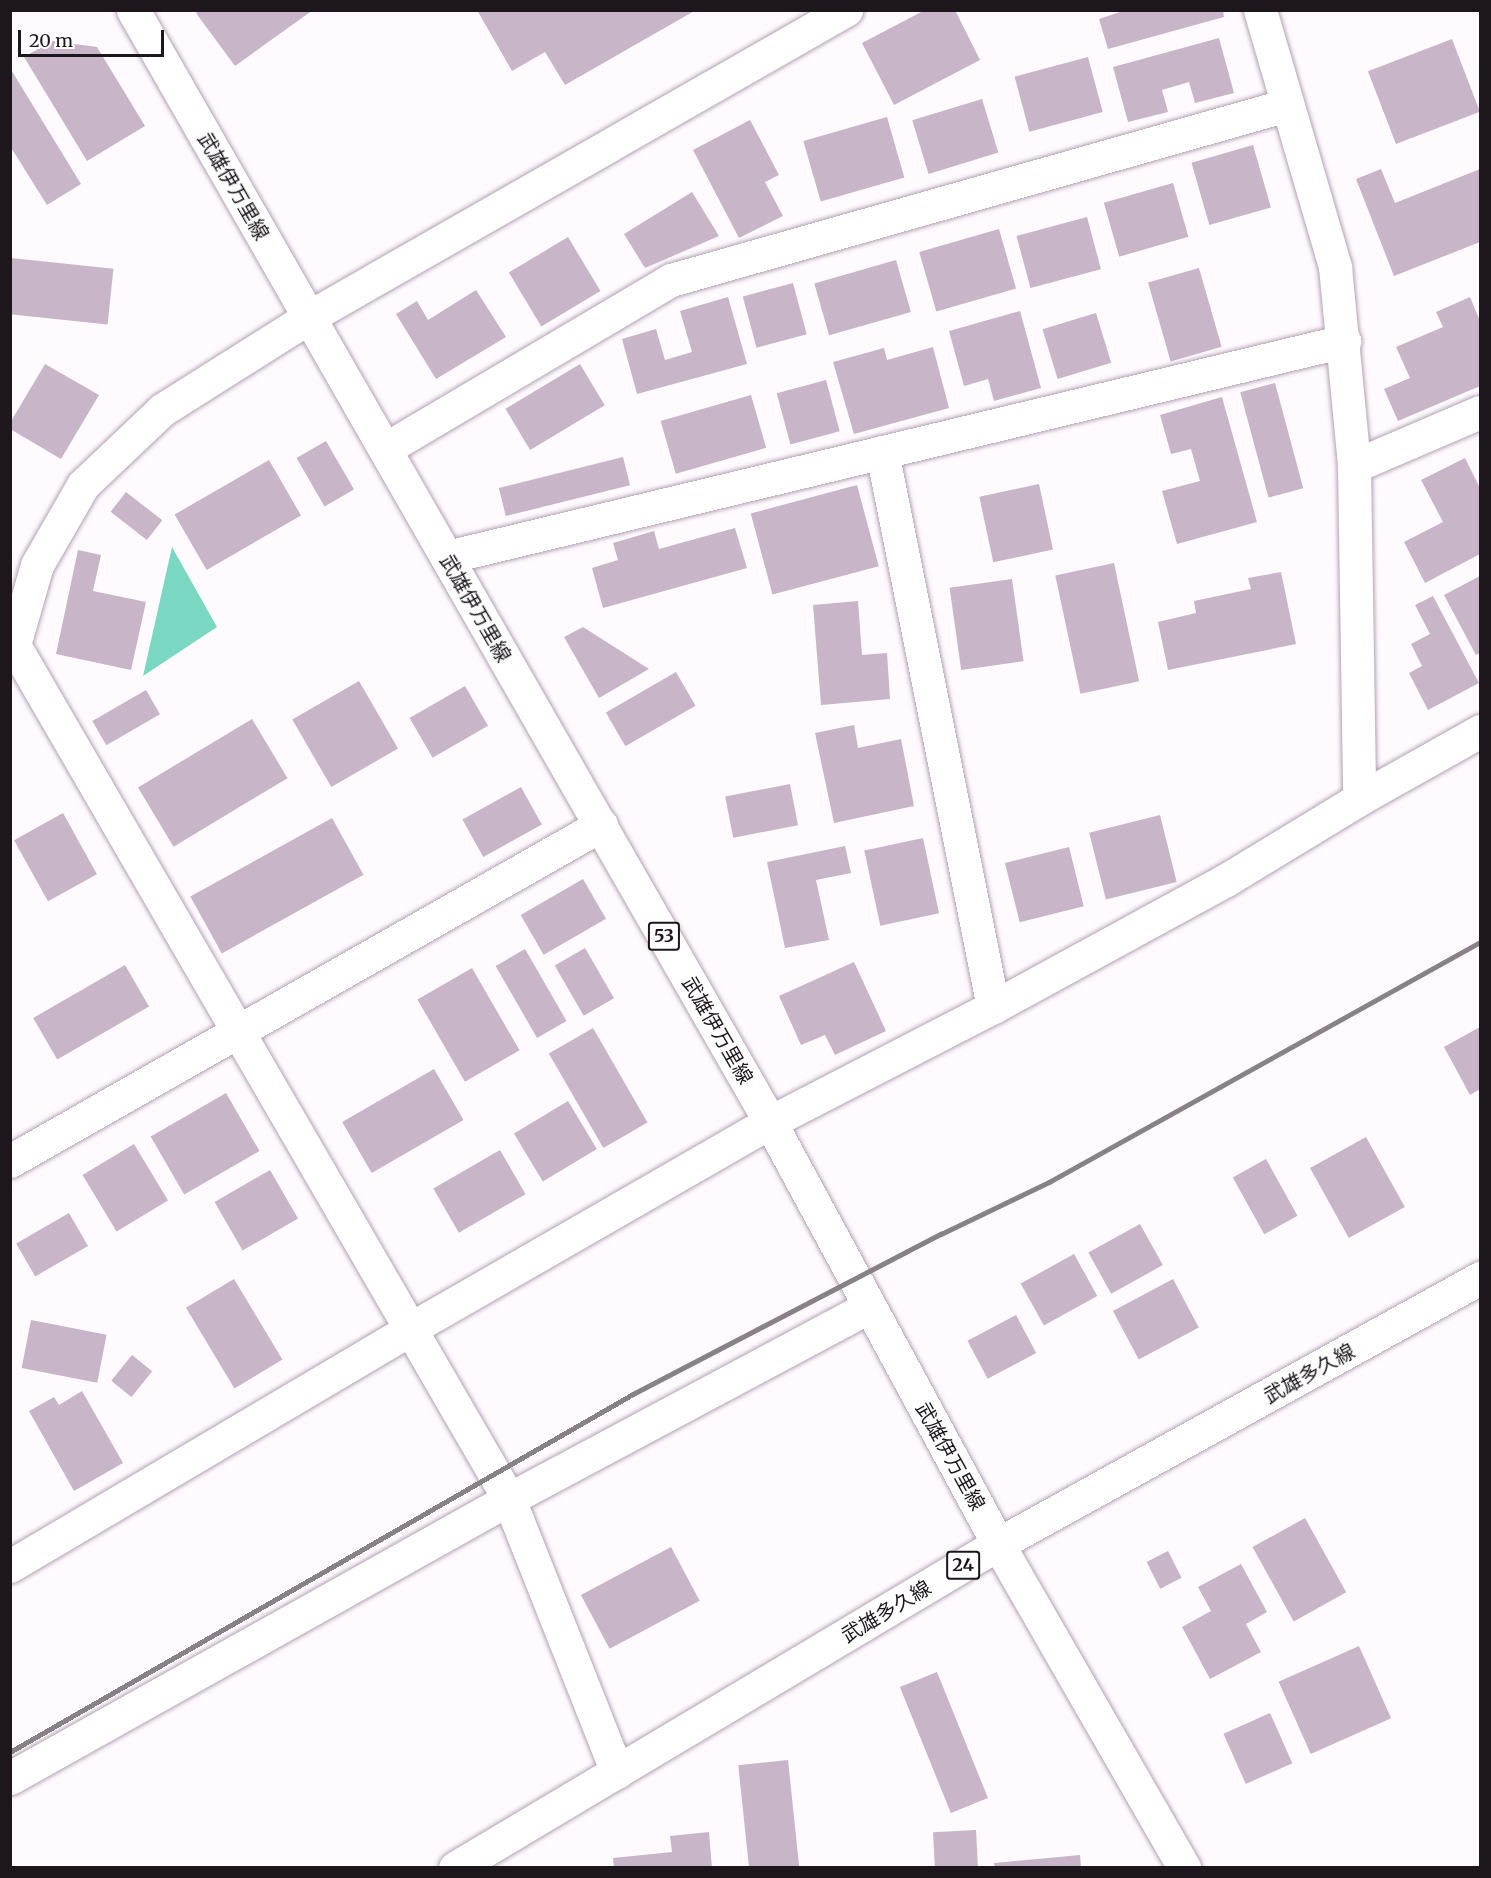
<!DOCTYPE html>
<meta charset="utf-8">
<style>
body{margin:0}
#map{position:relative;width:1491px;height:1878px;overflow:hidden;background:#fefafe;font-family:Merriweather,"Noto Sans JP",serif}
div>[style]{position:absolute}
.water>*{inset:0;background:#7ad7c1}
.building>*{inset:0;background:#c8b5c8;transform-origin:0 0}
.roads{filter:drop-shadow(0 0 2px #b3a1b4) drop-shadow(0 0 2px #b3a1b4)}
.minor>*{height:33px;margin:-16.5px;padding:0 16.5px;transform-origin:16.5px;border-radius:16.5px;background:#fff}
.major>*{height:33px;margin:-16.5px;padding:0 16.5px;transform-origin:16.5px;border-radius:16.5px;background:#fff}
.rail>*{height:4.5px;margin:-2.25px;padding:0 2.25px;transform-origin:2.25px;border-radius:2.25px;background:#888288}
span{translate:-50% -50%;white-space:nowrap;text-align:center;line-height:1.15;-webkit-text-stroke:4.5px #fff;paint-order:stroke}
.shield-label span{padding:2px 4px;background:#fff;border:2px solid;border-radius:4px;-webkit-text-stroke-width:0}
.shield-label{font-size:18px;color:#1d161d;font-weight:700}
.street-label{font-size:20px;color:#1d161d}
.frame{position:absolute;inset:0;border:12px solid #1d161d;pointer-events:none}
.scale{position:absolute;left:18px;top:30px;width:146px;height:27px;box-sizing:border-box;border:3px solid #1d161d;border-top:0;padding-left:8px;font-size:18px;line-height:21px;white-space:nowrap;color:#1d161d;-webkit-text-stroke:4px #fff;paint-order:stroke}
</style>
<div id="map">
<div class="water">
<div style="clip-path:polygon(172px 547px,217px 627px,143px 676px)"></div>
</div>
<div class="building">
<div style="clip-path:polygon(199px 10px,313px 10px,235px 66px,196px 13px)"></div>
<div style="clip-path:polygon(477px 10px,696px 10px,565px 85px,545px 52px,512px 71px)"></div>
<div style="clip-path:polygon(925px 10px,955px 10px,980px 60px,894px 105px,862px 43px)"></div>
<div style="clip-path:polygon(1126px 10px,1223px 10px,1224px 17px,1108px 49px,1099px 19px)"></div>
<div style="clip-path:polygon(1219px 38px,1234px 93px,1195px 103px,1189px 82px,1162px 90px,1168px 112px,1128px 122px,1113px 67px)"></div>
<div style="left:1452px;top:39px;width:78px;height:90px;rotate:69deg"></div>
<div style="clip-path:polygon(52px 41px,97px 47px,145px 126px,87px 161px,24px 57px)"></div>
<div style="left:1088px;top:57px;width:57px;height:76px;rotate:75deg"></div>
<div style="clip-path:polygon(10px 68px,81px 184px,47px 205px,10px 146px)"></div>
<div style="left:982px;top:99px;width:56px;height:73px;rotate:73deg"></div>
<div style="left:887px;top:117px;width:63px;height:87px;rotate:74deg"></div>
<div style="clip-path:polygon(750px 120px,779px 175px,765px 182px,783px 216px,739px 238px,693px 150px)"></div>
<div style="left:1253px;top:145px;width:65px;height:64px;rotate:74deg"></div>
<div style="clip-path:polygon(1381px 169px,1395px 203px,1480px 169px,1480px 242px,1394px 276px,1356px 179px)"></div>
<div style="left:1173px;top:183px;width:56px;height:72px;rotate:74deg"></div>
<div style="clip-path:polygon(692px 192px,719px 236px,645px 268px,624px 234px)"></div>
<div style="left:1087px;top:217px;width:54px;height:73px;rotate:75deg"></div>
<div style="left:999px;top:229px;width:62px;height:83px;rotate:74deg"></div>
<div style="left:568px;top:237px;width:63px;height:69px;rotate:59deg"></div>
<div style="left:11px;top:258px;width:103px;height:56px;rotate:6deg"></div>
<div style="left:896px;top:260px;width:54px;height:85px;rotate:74deg"></div>
<div style="left:1199px;top:268px;width:82px;height:53px;rotate:74deg"></div>
<div style="left:793px;top:283px;width:53px;height:52px;rotate:75deg"></div>
<div style="clip-path:polygon(476px 290px,506px 337px,436px 379px,396px 314px,417px 301px,428px 320px)"></div>
<div style="clip-path:polygon(728px 297px,747px 364px,637px 394px,622px 339px,656px 329px,665px 360px,692px 352px,680px 311px)"></div>
<div style="clip-path:polygon(1470px 297px,1480px 321px,1480px 386px,1398px 421px,1384px 389px,1410px 378px,1396px 347px,1443px 327px,1436px 312px)"></div>
<div style="clip-path:polygon(1020px 311px,1041px 388px,994px 401px,988px 379px,964px 386px,949px 331px)"></div>
<div style="left:1096px;top:313px;width:52px;height:56px;rotate:73deg"></div>
<div style="clip-path:polygon(933px 347px,949px 408px,854px 434px,833px 362px,884px 348px,887px 360px)"></div>
<div style="clip-path:polygon(45px 364px,99px 395px,61px 459px,10px 429px,10px 423px)"></div>
<div style="left:580px;top:364px;width:48px;height:87px;rotate:59deg"></div>
<div style="left:826px;top:380px;width:53px;height:51px;rotate:75deg"></div>
<div style="left:1275px;top:383px;width:109px;height:36px;rotate:75deg"></div>
<div style="left:751px;top:395px;width:55px;height:94px;rotate:74deg"></div>
<div style="clip-path:polygon(1222px 397px,1257px 522px,1177px 544px,1162px 491px,1200px 481px,1191px 449px,1171px 454px,1160px 415px)"></div>
<div style="left:326px;top:441px;width:56px;height:34px;rotate:60deg"></div>
<div style="left:623px;top:457px;width:29px;height:128px;rotate:76deg"></div>
<div style="clip-path:polygon(1465px 458px,1480px 488px,1480px 554px,1425px 583px,1404px 542px,1443px 522px,1421px 480px)"></div>
<div style="left:269px;top:460px;width:64px;height:109px;rotate:60deg"></div>
<div style="left:1039px;top:484px;width:67px;height:61px;rotate:78deg"></div>
<div style="left:857px;top:485px;width:84px;height:110px;rotate:75deg"></div>
<div style="left:126px;top:492px;width:46px;height:25px;rotate:38deg"></div>
<div style="clip-path:polygon(735px 528px,747px 568px,603px 608px,592px 568px,618px 560px,613px 543px,654px 531px,659px 549px)"></div>
<div style="clip-path:polygon(78px 550px,101px 555px,93px 591px,146px 602px,131px 670px,56px 654px)"></div>
<div style="left:1114px;top:563px;width:121px;height:60px;rotate:78deg"></div>
<div style="clip-path:polygon(1281px 572px,1296px 644px,1168px 670px,1158px 622px,1196px 613px,1194px 601px,1251px 589px,1248px 578px)"></div>
<div style="clip-path:polygon(1480px 576px,1480px 653px,1476px 655px,1444px 595px)"></div>
<div style="left:1012px;top:579px;width:83px;height:63px;rotate:82deg"></div>
<div style="clip-path:polygon(1433px 596px,1479px 683px,1428px 710px,1409px 673px,1422px 666px,1411px 644px,1430px 634px,1415px 605px)"></div>
<div style="clip-path:polygon(858px 601px,862px 655px,887px 653px,890px 699px,821px 705px,813px 605px)"></div>
<div style="clip-path:polygon(583px 627px,649px 669px,599px 698px,564px 637px)"></div>
<div style="left:676px;top:672px;width:39px;height:81px;rotate:60deg"></div>
<div style="left:359px;top:681px;width:78px;height:77px;rotate:60deg"></div>
<div style="left:465px;top:686px;width:46px;height:64px;rotate:60deg"></div>
<div style="left:146px;top:690px;width:28px;height:62px;rotate:60deg"></div>
<div style="left:252px;top:719px;width:69px;height:133px;rotate:59deg"></div>
<div style="clip-path:polygon(854px 725px,858px 748px,901px 739px,914px 806px,834px 823px,815px 733px)"></div>
<div style="left:790px;top:784px;width:42px;height:66px;rotate:79deg"></div>
<div style="left:521px;top:787px;width:43px;height:67px;rotate:61deg"></div>
<div style="left:63px;top:813px;width:70px;height:56px;rotate:61deg"></div>
<div style="left:1160px;top:815px;width:69px;height:73px;rotate:76deg"></div>
<div style="left:332px;top:818px;width:65px;height:162px;rotate:61deg"></div>
<div style="left:923px;top:838px;width:77px;height:60px;rotate:78deg"></div>
<div style="clip-path:polygon(845px 846px,851px 873px,816px 880px,829px 940px,785px 948px,767px 862px)"></div>
<div style="left:1069px;top:847px;width:61px;height:66px;rotate:76deg"></div>
<div style="left:583px;top:879px;width:46px;height:72px;rotate:60deg"></div>
<div style="left:585px;top:948px;width:58px;height:35px;rotate:60deg"></div>
<div style="left:525px;top:949px;width:83px;height:34px;rotate:60deg"></div>
<div style="clip-path:polygon(854px 962px,886px 1031px,835px 1055px,825px 1035px,801px 1045px,779px 996px)"></div>
<div style="left:125px;top:965px;width:48px;height:106px;rotate:60deg"></div>
<div style="left:472px;top:968px;width:95px;height:63px;rotate:60deg"></div>
<div style="clip-path:polygon(1480px 1027px,1480px 1089px,1470px 1095px,1444px 1047px)"></div>
<div style="left:593px;top:1028px;width:109px;height:51px;rotate:60deg"></div>
<div style="left:434px;top:1069px;width:59px;height:106px;rotate:60deg"></div>
<div style="left:226px;top:1093px;width:67px;height:87px;rotate:60deg"></div>
<div style="left:568px;top:1101px;width:56px;height:63px;rotate:59deg"></div>
<div style="left:1366px;top:1137px;width:80px;height:64px;rotate:61deg"></div>
<div style="left:134px;top:1144px;width:66px;height:60px;rotate:59deg"></div>
<div style="left:500px;top:1150px;width:51px;height:77px;rotate:60deg"></div>
<div style="left:1266px;top:1159px;width:65px;height:38px;rotate:61deg"></div>
<div style="left:270px;top:1170px;width:56px;height:64px;rotate:60deg"></div>
<div style="left:69px;top:1213px;width:38px;height:61px;rotate:60deg"></div>
<div style="left:1140px;top:1224px;width:47px;height:59px;rotate:61deg"></div>
<div style="left:1074px;top:1254px;width:48px;height:61px;rotate:61deg"></div>
<div style="left:234px;top:1279px;width:94px;height:56px;rotate:59deg"></div>
<div style="left:1173px;top:1279px;width:55px;height:68px;rotate:62deg"></div>
<div style="left:1016px;top:1315px;width:43px;height:55px;rotate:62deg"></div>
<div style="left:31px;top:1320px;width:77px;height:49px;rotate:11deg"></div>
<div style="left:132px;top:1355px;width:26px;height:33px;rotate:39deg"></div>
<div style="clip-path:polygon(82px 1391px,123px 1463px,74px 1491px,29px 1411px,54px 1397px,59px 1405px)"></div>
<div style="left:1305px;top:1518px;width:85px;height:60px;rotate:61deg"></div>
<div style="left:671px;top:1547px;width:61px;height:102px;rotate:62deg"></div>
<div style="left:1168px;top:1551px;width:30px;height:24px;rotate:63deg"></div>
<div style="clip-path:polygon(1241px 1564px,1267px 1612px,1246px 1624px,1261px 1652px,1210px 1679px,1182px 1627px,1211px 1611px,1198px 1587px)"></div>
<div style="left:1359px;top:1646px;width:79px;height:88px;rotate:66deg"></div>
<div style="left:937px;top:1672px;width:136px;height:40px;rotate:68deg"></div>
<div style="left:1270px;top:1713px;width:55px;height:51px;rotate:66deg"></div>
<div style="left:788px;top:1760px;width:109px;height:50px;rotate:84deg"></div>
<div style="left:976px;top:1830px;width:38px;height:43px;rotate:87deg"></div>
<div style="clip-path:polygon(709px 1832px,712px 1868px,614px 1868px,613px 1858px,672px 1852px,670px 1836px)"></div>
<div style="clip-path:polygon(1080px 1855px,1081px 1868px,995px 1868px,994px 1863px)"></div>
</div>
<div class="roads">
<div class="minor">
<div style="left:1260px;top:10px;width:268px;rotate:73.7deg"></div>
<div style="left:1335px;top:267px;width:200px;rotate:84.5deg"></div>
<div style="left:1354px;top:466px;width:333px;rotate:89.1deg"></div>
<div style="left:385px;top:449px;width:332px;rotate:-30.6deg"></div>
<div style="left:671px;top:280px;width:640px;rotate:-15.86deg"></div>
<div style="left:882px;top:452px;width:566px;rotate:78.69deg"></div>
<div style="left:1354px;top:466px;width:137px;rotate:-23.2deg"></div>
<div style="left:447px;top:557px;width:923px;rotate:-13.54deg"></div>
<div style="left:10px;top:1161px;width:680px;rotate:-29.62deg"></div>
<div style="left:10px;top:1566px;width:465px;rotate:-30.6deg"></div>
<div style="left:410px;top:1329px;width:415px;rotate:-29.9deg"></div>
<div style="left:770px;top:1122px;width:251px;rotate:-27.3deg"></div>
<div style="left:993px;top:1007px;width:265px;rotate:-28.6deg"></div>
<div style="left:1226px;top:880px;width:156px;rotate:-31.3deg"></div>
<div style="left:1359px;top:799px;width:139px;rotate:-29.3deg"></div>
<div style="left:617px;top:1772px;width:294px;rotate:-111.6deg"></div>
<div style="left:509px;top:1499px;width:987px;rotate:-120.1deg"></div>
<div style="left:14px;top:645px;width:83px;rotate:-74deg"></div>
<div style="left:37px;top:565px;width:92px;rotate:-60.1deg"></div>
<div style="left:83px;top:485px;width:109px;rotate:-43.5deg"></div>
<div style="left:162px;top:410px;width:174px;rotate:-32.3deg"></div>
<div style="left:309px;top:317px;width:619px;rotate:-29.76deg"></div>
<div style="left:10px;top:1778px;width:572px;rotate:-29.21deg"></div>
<div style="left:509px;top:1499px;width:408px;rotate:-28.1deg"></div>
</div>
<div class="major">
<div style="left:133px;top:10px;width:1282px;rotate:60.19deg"></div>
<div style="left:770px;top:1122px;width:480px;rotate:61.6deg"></div>
<div style="left:998px;top:1544px;width:374px;rotate:60.1deg"></div>
<div style="left:455px;top:1868px;width:632px;rotate:-30.82deg"></div>
<div style="left:998px;top:1544px;width:551px;rotate:-28.89deg"></div>
</div>
</div>
<div class="rail">
<div style="left:10px;top:1752px;width:719px;rotate:-29.88deg"></div>
<div style="left:633px;top:1394px;width:347px;rotate:-27.5deg"></div>
<div style="left:941px;top:1234px;width:120px;rotate:-25.7deg"></div>
<div style="left:1049px;top:1182px;width:493px;rotate:-29.1deg"></div>
</div>
<div class="shield-label">
<span style="left:664px;top:936px">53</span>
<span style="left:963px;top:1565px">24</span>
</div>
<div class="street-label">
<span style="left:234px;top:186px;rotate:60deg">武雄伊万里線</span>
<span style="left:476px;top:608px;rotate:60deg">武雄伊万里線</span>
<span style="left:718px;top:1030px;rotate:60deg">武雄伊万里線</span>
<span style="left:1309px;top:1373px;rotate:-29deg">武雄多久線</span>
<span style="left:951px;top:1456px;rotate:61deg">武雄伊万里線</span>
<span style="left:886px;top:1611px;rotate:-31deg">武雄多久線</span>
</div>
<div class="frame"></div>
<div class="scale">20 m</div>
</div>
